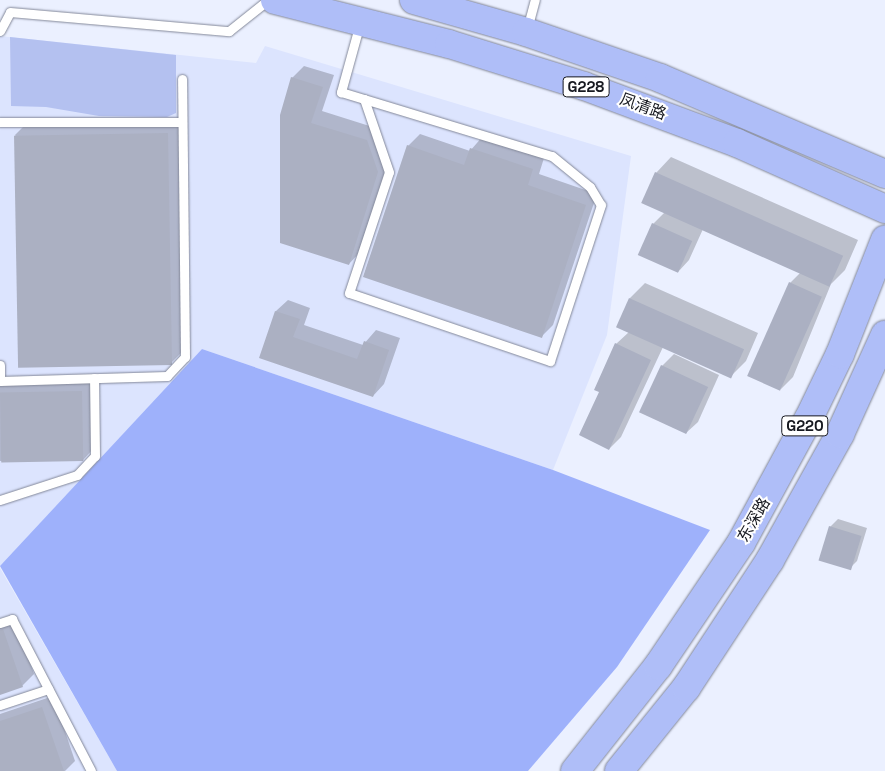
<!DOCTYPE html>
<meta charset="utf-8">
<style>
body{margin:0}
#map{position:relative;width:885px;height:771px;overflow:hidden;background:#ebf0ff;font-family:"Space Grotesk","Noto Sans SC",sans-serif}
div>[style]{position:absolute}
.built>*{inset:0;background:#dce4fe}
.green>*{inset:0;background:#b4c1f0}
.forest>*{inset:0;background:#9eb1fb}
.shadow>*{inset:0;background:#0003}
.building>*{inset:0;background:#abb0c2;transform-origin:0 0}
.roads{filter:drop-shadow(0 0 1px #838899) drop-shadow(0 0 1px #838899)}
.service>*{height:9px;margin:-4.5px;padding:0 4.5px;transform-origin:4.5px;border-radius:4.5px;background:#fff}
.trunk>*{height:28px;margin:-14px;padding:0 14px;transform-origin:14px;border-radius:14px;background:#afbef8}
span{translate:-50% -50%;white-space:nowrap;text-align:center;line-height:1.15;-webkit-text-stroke:4px #fff;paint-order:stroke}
.shield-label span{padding:1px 4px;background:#fff;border:1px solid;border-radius:4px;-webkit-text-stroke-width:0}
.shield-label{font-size:15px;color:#171920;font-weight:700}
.street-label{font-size:16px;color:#171920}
</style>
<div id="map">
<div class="built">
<div style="clip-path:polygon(0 36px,256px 63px,265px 46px,631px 156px,607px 335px,553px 470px,202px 349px,0 566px)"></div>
<div style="clip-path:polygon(0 568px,117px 771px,0 771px)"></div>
</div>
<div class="green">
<div style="clip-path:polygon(10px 37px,176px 55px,176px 113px,167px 117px,99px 116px,46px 107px,11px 106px)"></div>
</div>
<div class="forest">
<div style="clip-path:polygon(202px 349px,553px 470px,710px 530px,617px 667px,528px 771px,117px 771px,0 566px)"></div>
</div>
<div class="shadow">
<div style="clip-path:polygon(304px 66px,334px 75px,322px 111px,379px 129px,390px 160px,360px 252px,349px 264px,292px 78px)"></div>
<div style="clip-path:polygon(179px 122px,182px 352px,170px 364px,15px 135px,27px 123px)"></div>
<div style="clip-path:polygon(420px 134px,470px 151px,483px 136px,544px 158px,539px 174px,597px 194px,553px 325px,541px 337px,408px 146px)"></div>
<div style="clip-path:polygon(671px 157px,858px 240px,845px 270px,831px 284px,793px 377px,781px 389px,790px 283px,801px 272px,703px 229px,689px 260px,678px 272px,653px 224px,665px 212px,656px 173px)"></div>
<div style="clip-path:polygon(645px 283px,758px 333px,746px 361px,731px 376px,663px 347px,621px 437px,609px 449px,600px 392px,616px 344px,629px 332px,630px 298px)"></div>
<div style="clip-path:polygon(288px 300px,310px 308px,304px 325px,363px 345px,376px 330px,400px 338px,384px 384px,373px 396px,260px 357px,276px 311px)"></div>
<div style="clip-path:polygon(674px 354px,719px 375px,698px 422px,686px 433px,662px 366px)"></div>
<div style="clip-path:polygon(93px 380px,94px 448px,83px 460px,0 461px,0 381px)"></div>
<div style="clip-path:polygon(838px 519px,867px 528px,857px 561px,849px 569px,830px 527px)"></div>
<div style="clip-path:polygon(15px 618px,34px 674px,22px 686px,0 693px,0 623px)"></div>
<div style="clip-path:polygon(53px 696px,75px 761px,65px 771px,0 771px,0 714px)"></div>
</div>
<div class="building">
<div style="clip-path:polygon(291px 77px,323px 87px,311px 123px,367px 140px,378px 172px,349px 265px,280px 243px,280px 115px)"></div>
<div style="left:168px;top:133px;width:232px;height:154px;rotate:89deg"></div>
<div style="clip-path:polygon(407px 145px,464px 165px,470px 148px,533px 169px,528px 185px,586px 205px,542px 338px,363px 277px)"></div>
<div style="left:655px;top:172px;width:206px;height:34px;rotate:24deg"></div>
<div style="left:652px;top:223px;width:44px;height:35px;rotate:24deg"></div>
<div style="left:789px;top:282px;width:36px;height:103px;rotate:24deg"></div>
<div style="left:629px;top:298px;width:126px;height:32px;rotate:24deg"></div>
<div style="clip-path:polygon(275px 311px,300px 319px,293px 337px,357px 359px,364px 341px,389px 350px,373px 397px,259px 358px)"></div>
<div style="clip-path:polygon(615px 343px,651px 360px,609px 450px,579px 435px,599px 392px,594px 390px)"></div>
<div style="left:661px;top:365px;width:52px;height:52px;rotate:25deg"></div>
<div style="left:82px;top:391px;width:70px;height:82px;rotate:89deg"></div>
<div style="left:829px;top:526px;width:34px;height:36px;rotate:17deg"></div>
<div style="clip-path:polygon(3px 629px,23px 687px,0 695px,0 630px)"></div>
<div style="clip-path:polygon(42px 707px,64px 771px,0 771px,0 721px)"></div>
</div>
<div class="roads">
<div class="service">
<div style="left:360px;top:23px;width:72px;rotate:105.4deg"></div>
<div style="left:341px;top:92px;width:24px;rotate:17deg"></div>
<div style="left:364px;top:99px;width:196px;rotate:16.9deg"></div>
<div style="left:552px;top:156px;width:49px;rotate:39.2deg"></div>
<div style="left:590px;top:187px;width:21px;rotate:59deg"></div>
<div style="left:601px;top:205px;width:164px;rotate:108.1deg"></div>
<div style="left:550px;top:361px;width:212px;rotate:-161.3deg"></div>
<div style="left:349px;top:293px;width:127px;rotate:-71.7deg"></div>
<div style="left:389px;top:172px;width:77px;rotate:-108.9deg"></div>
<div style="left:527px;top:29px;width:30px;rotate:-75deg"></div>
<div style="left:0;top:31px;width:21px;rotate:-62deg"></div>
<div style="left:10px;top:12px;width:220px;rotate:5deg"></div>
<div style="left:229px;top:31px;width:50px;rotate:-38.5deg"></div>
<div style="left:0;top:122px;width:182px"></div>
<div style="left:0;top:365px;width:16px;rotate:90deg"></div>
<div style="left:0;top:381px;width:167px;rotate:-1.7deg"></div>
<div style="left:167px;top:376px;width:26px;rotate:-47deg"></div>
<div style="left:185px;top:357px;width:278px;rotate:-90.6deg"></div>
<div style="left:0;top:500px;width:81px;rotate:-18deg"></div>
<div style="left:77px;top:475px;width:26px;rotate:-47deg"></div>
<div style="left:95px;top:456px;width:78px;rotate:-90.7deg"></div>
<div style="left:0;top:623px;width:13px;rotate:-18deg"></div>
<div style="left:12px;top:619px;width:171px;rotate:62.5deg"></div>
<div style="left:0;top:705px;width:51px;rotate:-18.4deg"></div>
</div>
<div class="trunk">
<div style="left:275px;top:0;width:179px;rotate:14.2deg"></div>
<div style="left:449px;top:44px;width:141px;rotate:17.3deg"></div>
<div style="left:584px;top:86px;width:163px;rotate:20.4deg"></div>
<div style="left:737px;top:143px;width:162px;rotate:24deg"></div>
<div style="left:414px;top:0;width:116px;rotate:15.9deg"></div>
<div style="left:526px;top:32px;width:142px;rotate:18.9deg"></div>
<div style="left:660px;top:78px;width:245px;rotate:23.1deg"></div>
<div style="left:575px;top:771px;width:134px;rotate:-51.7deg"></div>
<div style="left:658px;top:666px;width:148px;rotate:-56deg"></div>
<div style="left:741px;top:543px;width:142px;rotate:-61.5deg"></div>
<div style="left:809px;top:418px;width:71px;rotate:-64.2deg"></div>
<div style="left:840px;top:354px;width:123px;rotate:-68.5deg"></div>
<div style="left:619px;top:771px;width:107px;rotate:-51.1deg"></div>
<div style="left:686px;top:688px;width:153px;rotate:-56.7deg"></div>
<div style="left:770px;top:560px;width:144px;rotate:-60.9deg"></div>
<div style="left:840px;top:434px;width:109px;rotate:-65.6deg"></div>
</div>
</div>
<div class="shield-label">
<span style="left:586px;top:87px">G228</span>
<span style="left:805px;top:426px">G220</span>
</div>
<div class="street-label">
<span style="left:643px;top:107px;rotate:20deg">凤清路</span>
<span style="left:754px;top:520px;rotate:-60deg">东深路</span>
</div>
</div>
